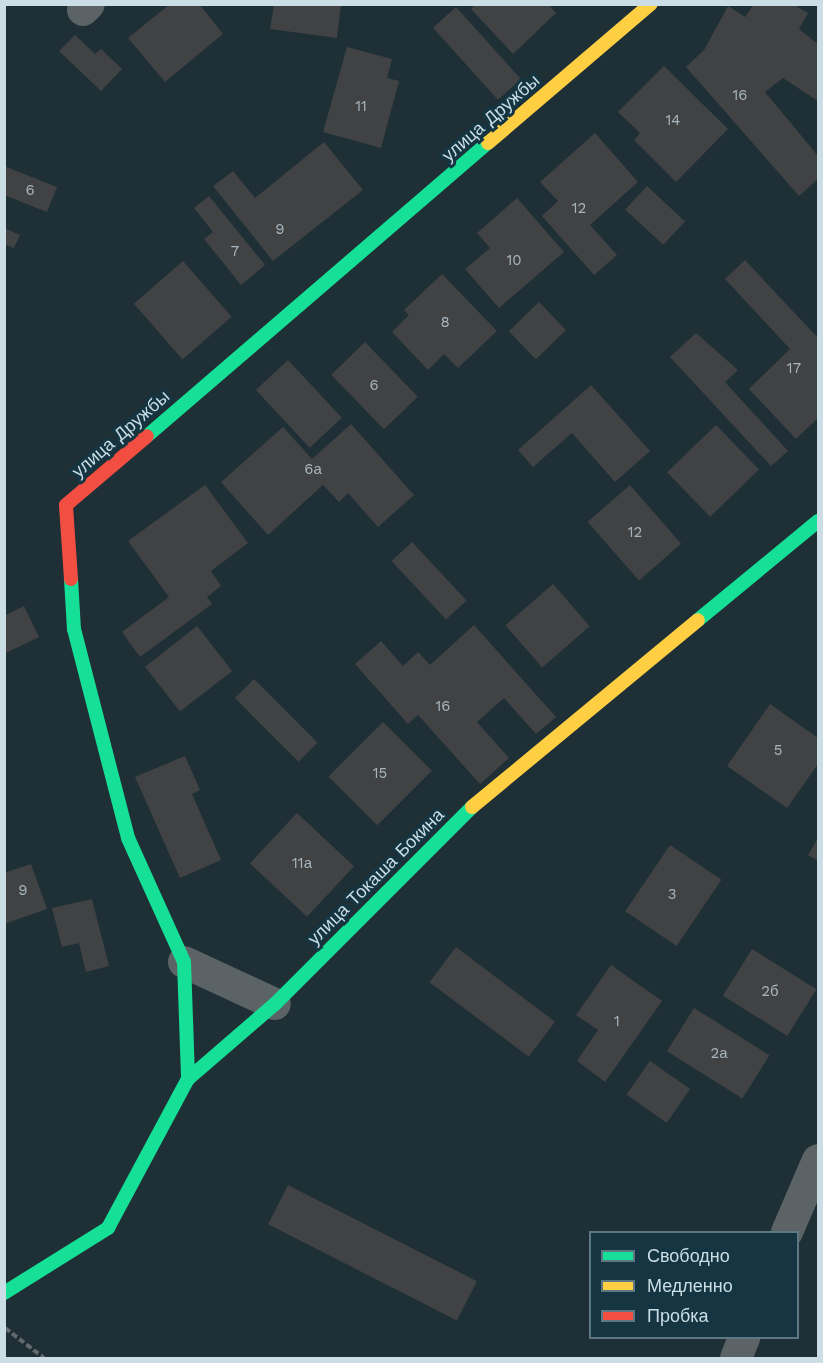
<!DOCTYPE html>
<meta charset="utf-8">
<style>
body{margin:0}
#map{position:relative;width:823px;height:1363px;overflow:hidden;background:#1e3036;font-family:"Work Sans",sans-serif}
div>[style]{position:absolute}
.building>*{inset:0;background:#404244;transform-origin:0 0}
.path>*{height:4px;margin-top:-2px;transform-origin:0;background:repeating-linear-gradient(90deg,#61696c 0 6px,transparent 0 9px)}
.street>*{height:32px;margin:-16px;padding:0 16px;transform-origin:16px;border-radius:16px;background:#5c6366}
.fast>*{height:14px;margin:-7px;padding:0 7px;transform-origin:7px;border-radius:7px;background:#16e098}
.slow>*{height:14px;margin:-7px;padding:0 7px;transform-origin:7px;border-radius:7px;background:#ffcf43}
.jam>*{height:14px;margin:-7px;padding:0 7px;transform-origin:7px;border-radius:7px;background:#f24e42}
span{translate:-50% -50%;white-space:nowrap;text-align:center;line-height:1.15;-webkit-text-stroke:6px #143541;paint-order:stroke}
.number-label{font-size:15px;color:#a8b6bd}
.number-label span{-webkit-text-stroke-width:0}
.street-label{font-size:18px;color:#cbdde5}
.frame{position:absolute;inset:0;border:6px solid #cbdde5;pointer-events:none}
.legend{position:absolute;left:589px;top:1231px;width:210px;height:108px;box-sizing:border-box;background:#143541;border:2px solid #5d7883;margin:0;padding:8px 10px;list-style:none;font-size:18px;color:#cbdde5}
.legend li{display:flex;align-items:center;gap:12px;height:30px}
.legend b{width:30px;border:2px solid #5d7883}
</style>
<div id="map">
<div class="building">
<div style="clip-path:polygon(170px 4px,199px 4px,223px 34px,165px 82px,128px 38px)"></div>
<div style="clip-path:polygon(274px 4px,341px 4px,337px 38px,270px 29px)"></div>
<div style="clip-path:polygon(476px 4px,548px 4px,556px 13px,513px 54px,471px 9px)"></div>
<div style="clip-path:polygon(754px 4px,792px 4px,808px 13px,799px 29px,818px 44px,818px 101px,783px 78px,765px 92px,818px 156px,818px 179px,799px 196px,686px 67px,704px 50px,728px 6px,745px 17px)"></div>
<div style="left:456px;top:7px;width:97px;height:31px;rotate:48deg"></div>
<div style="clip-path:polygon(75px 35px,95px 54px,101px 49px,122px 69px,101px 91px,59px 51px)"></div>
<div style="clip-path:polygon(347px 47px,392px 59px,387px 78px,399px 81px,381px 148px,323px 132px)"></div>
<div style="clip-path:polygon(664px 66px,728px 129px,676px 182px,634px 140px,640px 133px,618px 112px)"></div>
<div style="clip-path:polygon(595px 133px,638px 182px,590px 225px,617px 255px,594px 275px,542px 216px,558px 201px,540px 182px)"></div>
<div style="clip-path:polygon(324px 142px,363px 190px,273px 261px,213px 186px,233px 171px,255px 198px)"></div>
<div style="clip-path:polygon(4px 166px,57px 187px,47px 212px,4px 195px)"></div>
<div style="left:647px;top:186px;width:52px;height:32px;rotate:43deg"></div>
<div style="clip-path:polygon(209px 196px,265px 265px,241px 285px,204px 239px,213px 232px,194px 208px)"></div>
<div style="clip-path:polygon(517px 198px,564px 252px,499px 308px,465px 269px,490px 248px,477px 233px)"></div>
<div style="clip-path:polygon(4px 228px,20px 235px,14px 248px,4px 244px)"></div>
<div style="clip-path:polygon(745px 260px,818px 338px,818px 418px,796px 439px,749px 389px,790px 349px,725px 279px)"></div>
<div style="left:183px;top:261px;width:74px;height:65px;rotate:49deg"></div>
<div style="clip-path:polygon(442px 274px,497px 331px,458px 368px,444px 354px,428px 370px,392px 332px,409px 315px,404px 310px)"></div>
<div style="left:539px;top:302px;width:39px;height:42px;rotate:46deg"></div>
<div style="clip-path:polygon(696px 333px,738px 370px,725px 382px,788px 451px,771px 466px,670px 357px)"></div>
<div style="left:365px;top:342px;width:76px;height:47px;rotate:46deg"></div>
<div style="left:288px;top:360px;width:79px;height:44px;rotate:47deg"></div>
<div style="clip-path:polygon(591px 385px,650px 451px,615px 482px,572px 433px,533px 467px,518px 450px)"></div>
<div style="clip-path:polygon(351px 424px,414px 495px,378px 527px,348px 493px,339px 502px,323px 485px,268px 535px,221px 482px,283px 427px,312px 459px)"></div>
<div style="left:716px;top:425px;width:62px;height:68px;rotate:46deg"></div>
<div style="clip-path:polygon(205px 485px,248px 543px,211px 571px,221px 586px,207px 597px,212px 604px,140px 657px,122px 632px,169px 597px,128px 541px)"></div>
<div style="left:630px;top:485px;width:78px;height:56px;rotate:49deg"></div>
<div style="left:412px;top:542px;width:80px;height:28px;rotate:47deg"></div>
<div style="left:553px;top:584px;width:56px;height:63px;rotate:49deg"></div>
<div style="clip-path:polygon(24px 606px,39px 637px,4px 654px,4px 616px)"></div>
<div style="clip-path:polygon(474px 625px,556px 717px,536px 734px,504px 698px,477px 722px,509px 758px,480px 784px,418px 715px,408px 724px,355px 664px,381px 641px,403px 666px,418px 652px,430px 665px)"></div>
<div style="left:197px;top:626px;width:57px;height:66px;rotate:52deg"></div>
<div style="left:254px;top:679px;width:90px;height:27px;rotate:45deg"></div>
<div style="clip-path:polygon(770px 704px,818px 738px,818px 764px,787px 808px,727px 766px)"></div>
<div style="left:383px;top:722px;width:69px;height:77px;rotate:45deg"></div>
<div style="clip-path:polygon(185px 756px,200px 790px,192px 794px,221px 860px,180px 878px,135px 777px)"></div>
<div style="left:297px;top:813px;width:78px;height:69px;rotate:43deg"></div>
<div style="clip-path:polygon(818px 838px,818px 861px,808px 855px)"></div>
<div style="left:670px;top:845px;width:62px;height:80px;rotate:34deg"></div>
<div style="clip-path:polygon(31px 864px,47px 909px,4px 924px,4px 873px)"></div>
<div style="clip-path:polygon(92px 899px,109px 966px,86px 972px,79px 943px,62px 947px,52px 908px)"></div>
<div style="left:456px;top:947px;width:124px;height:44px;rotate:37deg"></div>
<div style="left:752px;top:949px;width:76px;height:55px;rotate:32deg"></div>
<div style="clip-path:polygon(611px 965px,662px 1001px,605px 1082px,577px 1061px,598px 1030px,576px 1015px)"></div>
<div style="left:694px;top:1008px;width:89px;height:51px;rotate:32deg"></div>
<div style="left:650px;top:1061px;width:49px;height:41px;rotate:35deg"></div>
<div style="left:288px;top:1185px;width:212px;height:44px;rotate:27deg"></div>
</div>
<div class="path">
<div style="left:5px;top:1328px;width:49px;rotate:37.6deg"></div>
</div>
<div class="street">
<div style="left:83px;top:10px;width:8px;rotate:-45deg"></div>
<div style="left:184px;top:962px;width:100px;rotate:24.8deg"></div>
<div style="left:787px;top:1232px;width:78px;rotate:-66.7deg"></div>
<div style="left:736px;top:1358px;width:22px;rotate:-68deg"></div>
</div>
<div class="fast">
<div style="left:147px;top:436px;width:450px;rotate:-40.7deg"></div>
<div style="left:71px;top:579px;width:50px;rotate:86.6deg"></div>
<div style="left:74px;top:629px;width:216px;rotate:75.5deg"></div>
<div style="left:128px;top:838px;width:136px;rotate:65.7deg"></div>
<div style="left:184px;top:962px;width:117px;rotate:88deg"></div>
<div style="left:698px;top:620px;width:156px;rotate:-39.5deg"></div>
<div style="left:4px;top:1293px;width:123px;rotate:-32deg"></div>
<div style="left:108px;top:1228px;width:169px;rotate:-61.8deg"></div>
<div style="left:188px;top:1079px;width:115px;rotate:-40.8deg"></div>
<div style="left:275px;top:1004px;width:279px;rotate:-45deg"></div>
</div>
<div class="slow">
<div style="left:488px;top:143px;width:214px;rotate:-40.5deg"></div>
<div style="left:472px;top:807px;width:293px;rotate:-39.6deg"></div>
</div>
<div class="jam">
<div style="left:71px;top:579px;width:74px;rotate:-93.9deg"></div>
<div style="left:66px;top:505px;width:106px;rotate:-40.4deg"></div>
</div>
<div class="number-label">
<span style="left:740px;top:96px">16</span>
<span style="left:361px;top:107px">11</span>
<span style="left:673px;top:121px">14</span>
<span style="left:30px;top:191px">6</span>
<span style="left:579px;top:209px">12</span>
<span style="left:280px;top:230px">9</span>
<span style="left:235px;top:252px">7</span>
<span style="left:514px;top:261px">10</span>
<span style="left:445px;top:323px">8</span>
<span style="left:794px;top:369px">17</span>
<span style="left:374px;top:386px">6</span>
<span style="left:313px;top:470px">6а</span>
<span style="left:635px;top:533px">12</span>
<span style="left:443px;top:707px">16</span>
<span style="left:778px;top:751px">5</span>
<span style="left:380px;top:774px">15</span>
<span style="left:302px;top:864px">11а</span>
<span style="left:23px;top:891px">9</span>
<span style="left:672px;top:895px">3</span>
<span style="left:770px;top:992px">2б</span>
<span style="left:617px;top:1022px">1</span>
<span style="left:719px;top:1054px">2а</span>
</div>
<div class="street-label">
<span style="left:491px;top:118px;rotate:-41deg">улица Дружбы</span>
<span style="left:121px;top:434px;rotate:-41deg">улица Дружбы</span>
<span style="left:376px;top:877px;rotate:-45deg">улица Токаша Бокина</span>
</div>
<div class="frame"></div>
<ul class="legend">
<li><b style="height:8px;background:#16e098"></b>Свободно</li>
<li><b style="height:8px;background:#ffcf43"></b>Медленно</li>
<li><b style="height:8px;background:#f24e42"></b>Пробка</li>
</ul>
</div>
